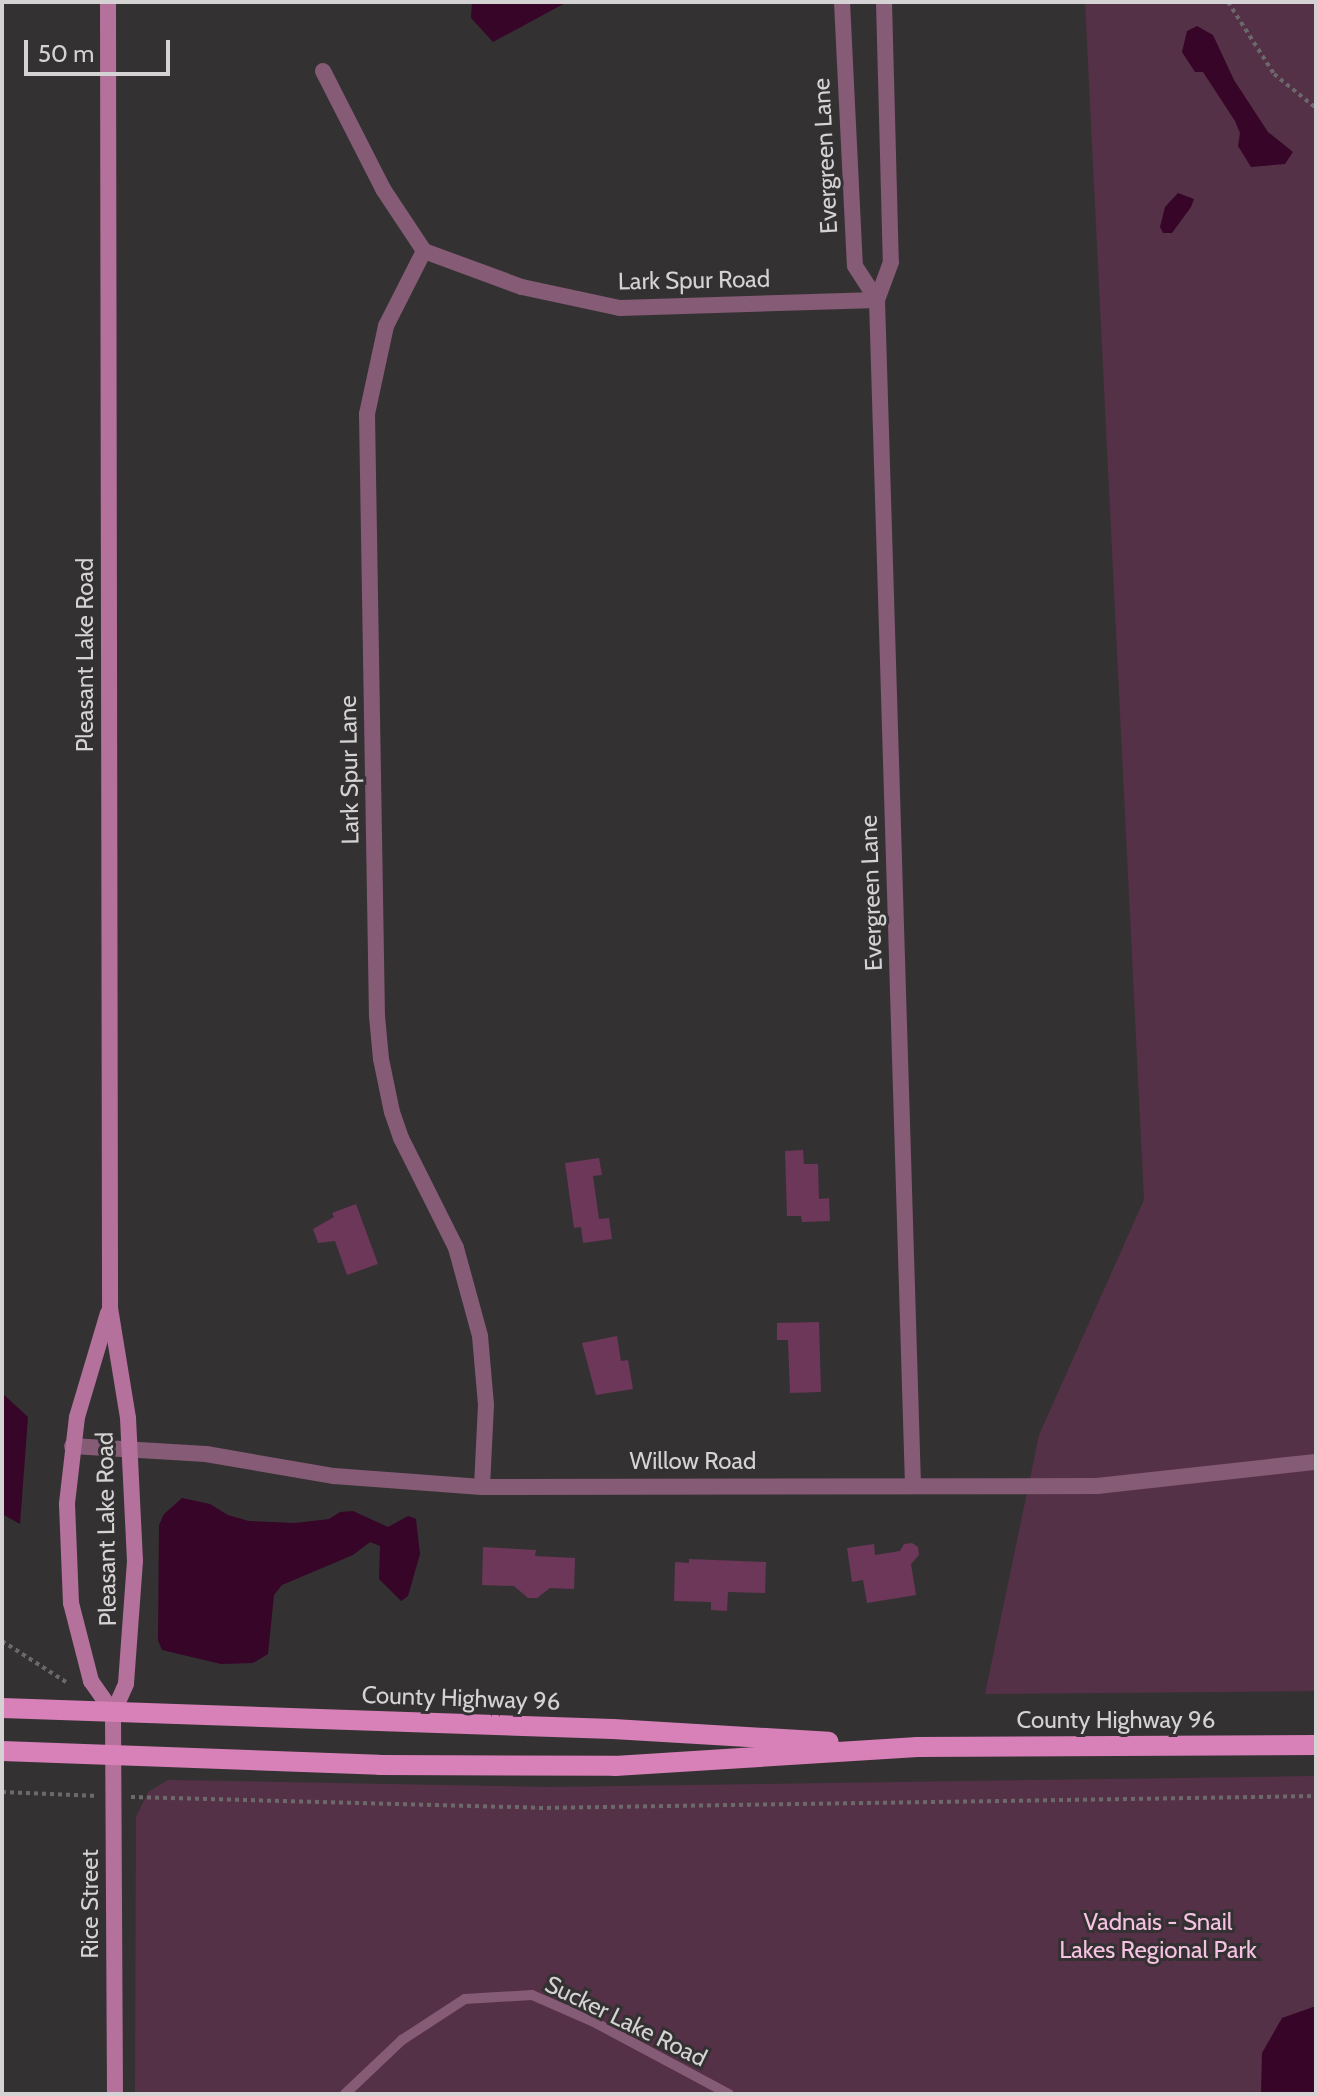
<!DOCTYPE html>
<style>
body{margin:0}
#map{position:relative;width:1318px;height:2096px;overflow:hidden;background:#343133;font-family:Cabin,sans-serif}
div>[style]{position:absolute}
.green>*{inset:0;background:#553147}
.water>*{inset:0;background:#360528}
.building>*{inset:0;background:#6c3759}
.path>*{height:4px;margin-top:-2px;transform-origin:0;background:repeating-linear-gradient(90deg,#6b696a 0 4px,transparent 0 8px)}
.lane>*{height:10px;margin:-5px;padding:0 5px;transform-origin:5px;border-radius:5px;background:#865b75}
.street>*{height:16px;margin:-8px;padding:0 8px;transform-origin:8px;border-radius:8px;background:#865b75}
.secondary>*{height:16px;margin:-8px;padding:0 8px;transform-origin:8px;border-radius:8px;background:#b4719b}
.primary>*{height:20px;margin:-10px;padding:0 10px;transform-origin:10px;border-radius:10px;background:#d881b8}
span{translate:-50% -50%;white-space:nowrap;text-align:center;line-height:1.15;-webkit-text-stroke:6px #343133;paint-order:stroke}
.street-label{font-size:24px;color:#d4d2d3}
.park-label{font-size:24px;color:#f6c2e1}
.frame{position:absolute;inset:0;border:4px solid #d4d2d3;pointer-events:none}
.scale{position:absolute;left:24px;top:40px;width:146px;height:36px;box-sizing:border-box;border:4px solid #d4d2d3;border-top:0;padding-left:10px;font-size:24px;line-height:28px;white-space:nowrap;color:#d4d2d3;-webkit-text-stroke:6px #343133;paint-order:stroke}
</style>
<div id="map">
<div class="green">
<div style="clip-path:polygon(1085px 2px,1316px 2px,1316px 1691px,985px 1694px,1039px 1435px,1144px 1200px)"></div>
<div style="clip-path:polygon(1316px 1776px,1316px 2094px,135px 2094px,136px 1817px,148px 1792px,168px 1780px,548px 1787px)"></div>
</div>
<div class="water">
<div style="clip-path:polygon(472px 2px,567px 2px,493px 42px,471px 18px)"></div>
<div style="clip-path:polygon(1197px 26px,1213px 35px,1234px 80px,1268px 132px,1293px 152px,1285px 164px,1251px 167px,1238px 146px,1240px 133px,1235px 121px,1203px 72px,1195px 72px,1182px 52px,1187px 31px)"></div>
<div style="clip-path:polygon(1178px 193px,1194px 199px,1191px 207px,1172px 233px,1163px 233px,1160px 227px,1165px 207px)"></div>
<div style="clip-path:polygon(2px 1393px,28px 1417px,20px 1524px,2px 1514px)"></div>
<div style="clip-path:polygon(182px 1498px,210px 1504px,228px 1515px,249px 1521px,295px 1523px,329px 1519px,340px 1512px,353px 1511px,388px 1527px,408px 1516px,416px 1519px,420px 1554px,408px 1596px,401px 1601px,379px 1579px,380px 1546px,370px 1542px,353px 1555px,282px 1585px,274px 1595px,268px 1654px,253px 1663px,221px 1664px,162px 1650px,158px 1640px,159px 1525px,164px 1514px)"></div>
<div style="clip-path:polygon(1316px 2006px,1316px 2094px,1261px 2094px,1262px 2053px,1282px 2018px)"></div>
</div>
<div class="building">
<div style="clip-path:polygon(803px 1150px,804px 1164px,818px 1164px,819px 1199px,829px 1198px,830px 1221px,802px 1222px,801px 1216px,787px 1216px,785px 1151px)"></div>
<div style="clip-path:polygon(599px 1158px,602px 1175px,593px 1176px,599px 1219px,609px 1218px,612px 1239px,583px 1243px,581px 1227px,574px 1228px,565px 1163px)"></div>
<div style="clip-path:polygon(356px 1204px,378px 1264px,347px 1275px,335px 1241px,318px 1243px,313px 1229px,334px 1217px,332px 1213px)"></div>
<div style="clip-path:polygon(819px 1322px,821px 1392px,790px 1393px,788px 1340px,777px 1340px,777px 1323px)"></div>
<div style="clip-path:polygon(617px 1336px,621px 1361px,628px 1360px,633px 1389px,596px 1395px,582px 1343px)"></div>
<div style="clip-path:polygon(912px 1543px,918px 1547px,919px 1555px,911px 1564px,916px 1595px,867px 1603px,863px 1580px,852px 1582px,847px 1548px,874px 1544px,875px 1555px,900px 1551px,904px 1544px)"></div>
<div style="clip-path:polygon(483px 1547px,536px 1550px,535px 1556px,575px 1558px,574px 1589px,550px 1588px,537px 1598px,528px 1598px,514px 1586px,482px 1585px)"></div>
<div style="clip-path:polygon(689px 1559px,766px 1562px,765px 1593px,728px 1592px,727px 1611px,711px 1610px,711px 1602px,674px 1601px,675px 1562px,689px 1563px)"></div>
</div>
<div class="path">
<div style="left:1228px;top:2px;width:85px;rotate:57.4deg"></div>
<div style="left:1274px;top:74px;width:54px;rotate:39deg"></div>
<div style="left:2px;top:1641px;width:76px;rotate:32.6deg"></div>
<div style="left:2px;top:1792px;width:96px;rotate:2.4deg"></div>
<div style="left:131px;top:1797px;width:408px;rotate:1.5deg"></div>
<div style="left:539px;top:1808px;width:777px;rotate:-0.88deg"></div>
</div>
<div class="lane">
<div style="left:345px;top:2094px;width:79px;rotate:-43.5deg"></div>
<div style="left:402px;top:2040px;width:75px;rotate:-33.1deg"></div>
<div style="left:465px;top:1999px;width:67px;rotate:-3.4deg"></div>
<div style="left:532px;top:1995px;width:68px;rotate:23.5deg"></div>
<div style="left:594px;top:2022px;width:153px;rotate:28.1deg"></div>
</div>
<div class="street">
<div style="left:842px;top:2px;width:264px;rotate:87.2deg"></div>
<div style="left:855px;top:266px;width:40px;rotate:57.1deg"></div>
<div style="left:884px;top:2px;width:260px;rotate:88.5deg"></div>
<div style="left:891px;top:262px;width:40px;rotate:110.2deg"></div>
<div style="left:877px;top:300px;width:1185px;rotate:88.26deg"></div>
<div style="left:323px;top:71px;width:132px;rotate:63deg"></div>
<div style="left:383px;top:189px;width:74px;rotate:56.5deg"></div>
<div style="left:424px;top:251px;width:84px;rotate:116.9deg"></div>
<div style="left:386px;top:326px;width:90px;rotate:102.2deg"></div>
<div style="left:367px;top:414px;width:602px;rotate:89.05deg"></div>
<div style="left:377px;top:1016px;width:43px;rotate:84.7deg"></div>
<div style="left:381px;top:1059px;width:54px;rotate:78.3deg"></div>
<div style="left:392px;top:1112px;width:28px;rotate:71deg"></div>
<div style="left:401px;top:1138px;width:123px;rotate:63.4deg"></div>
<div style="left:456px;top:1248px;width:91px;rotate:74.7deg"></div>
<div style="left:480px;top:1336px;width:69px;rotate:85deg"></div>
<div style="left:486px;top:1405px;width:82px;rotate:92.8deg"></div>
<div style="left:424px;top:251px;width:104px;rotate:20.2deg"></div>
<div style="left:522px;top:287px;width:100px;rotate:12.1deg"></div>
<div style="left:620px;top:308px;width:257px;rotate:-1.8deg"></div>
<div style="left:72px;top:1446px;width:134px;rotate:3.4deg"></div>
<div style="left:206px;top:1454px;width:130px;rotate:9.8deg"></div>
<div style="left:334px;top:1476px;width:148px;rotate:4.3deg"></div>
<div style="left:482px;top:1487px;width:615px;rotate:-0.09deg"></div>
<div style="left:1097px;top:1486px;width:220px;rotate:-6.3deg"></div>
</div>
<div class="secondary">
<div style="left:108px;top:2px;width:1306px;rotate:89.91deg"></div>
<div style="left:110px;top:1308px;width:111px;rotate:80.7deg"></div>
<div style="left:128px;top:1418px;width:143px;rotate:87.2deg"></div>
<div style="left:135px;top:1561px;width:123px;rotate:94.2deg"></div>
<div style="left:126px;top:1684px;width:32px;rotate:114deg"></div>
<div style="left:113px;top:1713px;width:381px;rotate:89.7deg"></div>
<div style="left:108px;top:1313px;width:109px;rotate:106.6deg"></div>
<div style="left:77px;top:1417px;width:88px;rotate:96.6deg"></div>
<div style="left:67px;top:1504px;width:99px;rotate:87.7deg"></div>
<div style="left:71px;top:1603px;width:81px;rotate:75.6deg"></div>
<div style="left:91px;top:1681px;width:39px;rotate:55deg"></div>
</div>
<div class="primary">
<div style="left:2px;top:1708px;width:611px;rotate:1.97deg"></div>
<div style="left:613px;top:1729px;width:216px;rotate:3.4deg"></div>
<div style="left:2px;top:1751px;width:377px;rotate:2.1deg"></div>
<div style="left:379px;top:1765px;width:236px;rotate:0.2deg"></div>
<div style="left:615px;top:1766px;width:303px;rotate:-3.6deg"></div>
<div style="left:917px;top:1747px;width:399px;rotate:-0.3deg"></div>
</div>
<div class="street-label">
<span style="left:825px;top:156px;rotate:-93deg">Evergreen Lane</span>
<span style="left:694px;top:280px;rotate:-1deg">Lark Spur Road</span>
<span style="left:85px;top:655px;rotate:-90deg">Pleasant Lake Road</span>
<span style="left:349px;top:770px;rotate:-91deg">Lark Spur Lane</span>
<span style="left:871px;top:893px;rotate:-92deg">Evergreen Lane</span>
<span style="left:693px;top:1461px">Willow Road</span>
<span style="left:106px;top:1529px;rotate:-91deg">Pleasant Lake Road</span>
<span style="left:461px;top:1698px;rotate:2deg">County Highway 96</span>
<span style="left:1116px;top:1720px">County Highway 96</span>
<span style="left:90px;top:1904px;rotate:-90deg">Rice Street</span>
<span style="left:626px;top:2021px;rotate:26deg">Sucker Lake Road</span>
</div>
<div class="park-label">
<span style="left:1158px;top:1936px">Vadnais - Snail<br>Lakes Regional Park</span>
</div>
<div class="frame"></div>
<div class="scale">50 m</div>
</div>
